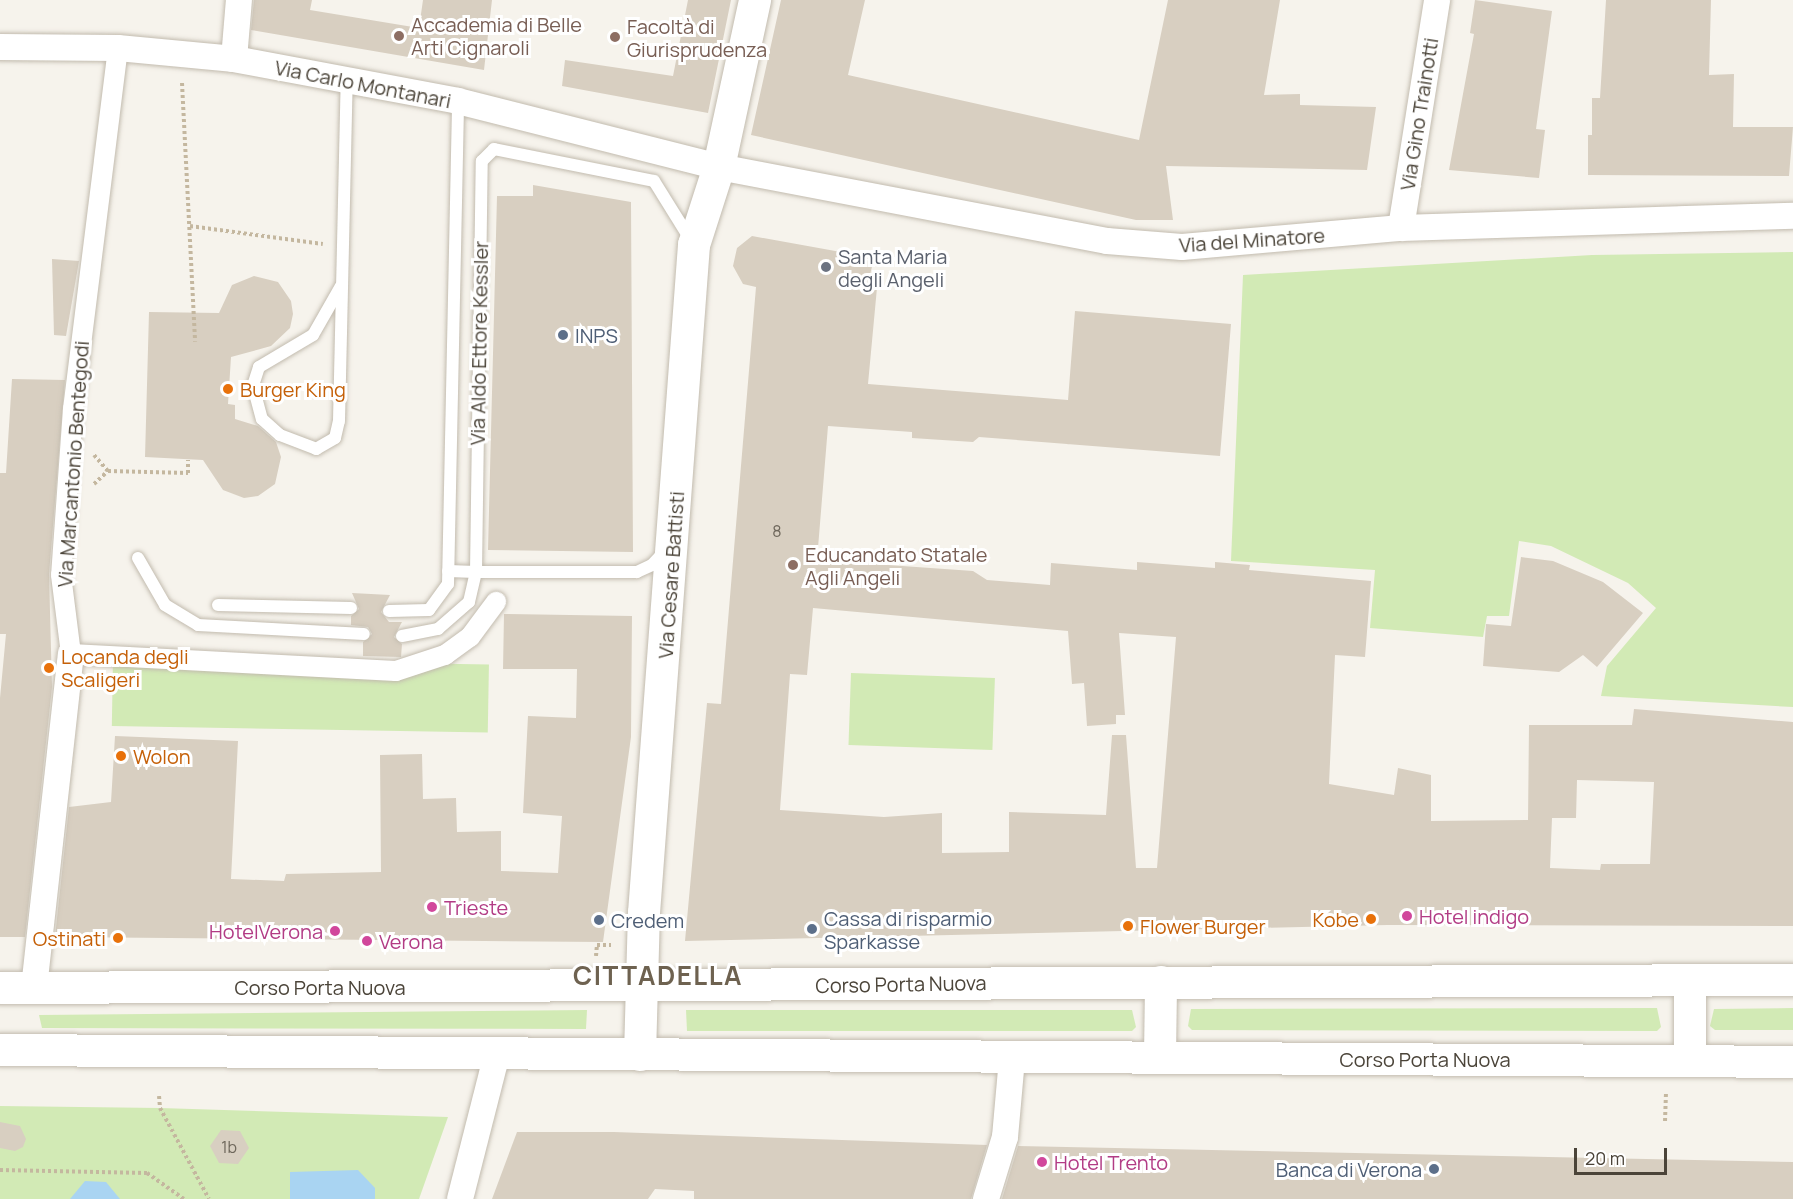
<!DOCTYPE html>
<meta charset="utf-8">
<style>
body{margin:0}
#map{position:relative;width:1793px;height:1199px;overflow:hidden;background:#f6f3ec;font-family:Manrope,sans-serif}
div>[style]{position:absolute}
.green>*{inset:0;background:#d2eab5;transform-origin:0 0}
.water>*{inset:0;background:#a9d4f2}
.building>*{inset:0;background:#d8cfc1}
.path>*{height:4px;margin-top:-2px;transform-origin:0;background:repeating-linear-gradient(90deg,#c4b79f 0 3px,transparent 0 6px)}
.roads{filter:drop-shadow(0 0 2px #c2bbae) drop-shadow(0 0 2px #c2bbae)}
.service>*{height:12px;margin:-6px;padding:0 6px;transform-origin:6px;border-radius:6px;background:#fff}
.pedestrian>*{height:20px;margin:-10px;padding:0 10px;transform-origin:10px;border-radius:10px;background:#fff}
.minor>*{height:26px;margin:-13px;padding:0 13px;transform-origin:13px;border-radius:13px;background:#fff}
.tertiary>*{height:32px;margin:-16px;padding:0 16px;transform-origin:16px;border-radius:16px;background:#fff}
.dots>*{width:16px;height:16px;translate:-50% -50%;box-sizing:border-box;border:3px solid #fff;border-radius:50%}
span{translate:-50% -50%;white-space:nowrap;text-align:center;line-height:1.15;-webkit-text-stroke:6px #fff;paint-order:stroke}
.number-label{font-size:16px;color:#6e675b}
.number-label span{-webkit-text-stroke-width:0}
.education-label{font-size:20px;color:#785e54}
.left{translate:0 -50%;text-align:left}
.street-label{font-size:20px;color:#4b4439}
.worship-label{font-size:20px;color:#5b616d}
.service-label{font-size:20px;color:#4e5e75}
.right{translate:-100% -50%;text-align:right}
.food-label{font-size:20px;color:#c56008}
.hotel-label{font-size:20px;color:#b23c85}
.district-label{font-size:26px;color:#6e6250;font-weight:700;letter-spacing:1.5px}
.scale{position:absolute;left:1574px;top:1148px;width:93px;height:27px;box-sizing:border-box;border:3px solid #4b4439;border-top:0;padding-left:8px;font-size:18px;line-height:21px;white-space:nowrap;color:#4b4439;-webkit-text-stroke:4px #fff;paint-order:stroke}
</style>
<div id="map">
<div class="green">
<div style="clip-path:polygon(1793px 252px,1793px 707px,1601px 696px,1607px 666px,1656px 608px,1628px 583px,1551px 546px,1519px 541px,1509px 616px,1487px 616px,1483px 637px,1370px 628px,1375px 570px,1231px 561px,1243px 275px,1592px 255px)"></div>
<div style="left:113px;top:658px;width:376px;height:68px;rotate:1deg"></div>
<div style="left:851px;top:673px;width:144px;height:72px;rotate:2deg"></div>
<div style="clip-path:polygon(1657px 1008px,1661px 1027px,1657px 1031px,1192px 1030px,1188px 1026px,1191px 1009px)"></div>
<div style="clip-path:polygon(1793px 1008px,1793px 1030px,1715px 1030px,1710px 1026px,1714px 1009px)"></div>
<div style="clip-path:polygon(587px 1010px,586px 1029px,42px 1028px,39px 1015px)"></div>
<div style="clip-path:polygon(686px 1010px,1132px 1010px,1136px 1027px,1132px 1031px,687px 1031px)"></div>
<div style="clip-path:polygon(0 1106px,160px 1108px,448px 1117px,419px 1199px,0 1199px)"></div>
</div>
<div class="water">
<div style="clip-path:polygon(358px 1170px,375px 1188px,375px 1199px,290px 1199px,290px 1172px)"></div>
<div style="clip-path:polygon(85px 1181px,106px 1182px,120px 1199px,70px 1199px)"></div>
</div>
<div class="building">
<div style="clip-path:polygon(254px 0,312px 0,310px 10px,419px 28px,423px 0,492px 0,484px 70px,251px 30px)"></div>
<div style="clip-path:polygon(688px 0,731px 0,708px 113px,562px 86px,565px 60px,673px 76px)"></div>
<div style="clip-path:polygon(781px 0,865px 0,848px 75px,1139px 140px,1168px 0,1280px 0,1264px 95px,1300px 94px,1300px 105px,1376px 107px,1367px 170px,1166px 166px,1173px 220px,1136px 220px,751px 135px)"></div>
<div style="clip-path:polygon(1475px 0,1552px 11px,1536px 129px,1545px 130px,1539px 178px,1449px 170px,1474px 34px,1470px 33px)"></div>
<div style="clip-path:polygon(1606px 0,1711px 0,1709px 75px,1734px 74px,1733px 127px,1793px 127px,1789px 176px,1588px 175px,1588px 135px,1592px 135px,1592px 98px,1600px 98px)"></div>
<div style="clip-path:polygon(533px 185px,631px 202px,633px 552px,488px 550px,497px 196px,533px 196px)"></div>
<div style="clip-path:polygon(evenodd,752px 236px,874px 258px,870px 275px,878px 277px,868px 384px,1068px 400px,1075px 311px,1231px 324px,1220px 456px,979px 437px,973px 442px,912px 438px,912px 432px,828px 426px,817px 560px,973px 571px,987px 580px,1050px 585px,1051px 563px,1137px 570px,1137px 562px,1215px 568px,1215px 562px,1250px 565px,1249px 570px,1371px 581px,1365px 657px,1335px 655px,1329px 784px,1394px 795px,1398px 768px,1431px 775px,1431px 821px,1528px 820px,1529px 725px,1632px 725px,1634px 709px,1793px 722px,1793px 926px,1387px 925px,685px 941px,707px 703px,721px 704px,756px 287px,743px 284px,733px 266px,737px 248px,752px 236px,813px 608px,1068px 631px,1072px 684px,1084px 683px,1087px 726px,1116px 724px,1116px 715px,1125px 715px,1119px 633px,1176px 637px,1157px 868px,1136px 868px,1126px 735px,1112px 735px,1106px 815px,1009px 812px,1009px 852px,942px 853px,942px 813px,884px 817px,780px 810px,790px 674px,807px 675px,813px 608px,752px 236px,1577px 780px,1654px 782px,1650px 864px,1601px 864px,1600px 870px,1550px 868px,1552px 818px,1576px 818px,1577px 780px)"></div>
<div style="clip-path:polygon(52px 259px,79px 261px,66px 336px,54px 335px)"></div>
<div style="clip-path:polygon(254px 276px,278px 282px,291px 301px,293px 314px,290px 328px,271px 346px,231px 357px,228px 404px,235px 405px,235px 419px,258px 426px,276px 442px,281px 457px,275px 484px,258px 496px,244px 498px,223px 490px,203px 460px,145px 457px,149px 312px,219px 313px,232px 285px)"></div>
<div style="clip-path:polygon(12px 379px,65px 380px,49px 574px,52px 687px,25px 937px,0 937px,0 698px,6px 634px,0 634px,0 473px,6px 473px)"></div>
<div style="clip-path:polygon(1521px 557px,1553px 561px,1603px 582px,1643px 613px,1597px 667px,1583px 655px,1559px 672px,1483px 666px,1486px 624px,1511px 626px)"></div>
<div style="clip-path:polygon(352px 593px,390px 595px,381px 612px,389px 622px,402px 622px,394px 637px,402px 644px,401px 657px,363px 656px,363px 642px,372px 634px,368px 627px,351px 625px,351px 616px,359px 609px)"></div>
<div style="clip-path:polygon(504px 614px,632px 616px,631px 737px,603px 942px,55px 937px,69px 807px,111px 802px,115px 736px,238px 741px,231px 879px,284px 881px,286px 874px,381px 872px,380px 755px,422px 754px,423px 799px,456px 798px,457px 832px,501px 831px,501px 871px,558px 873px,562px 816px,523px 813px,528px 716px,576px 718px,577px 669px,503px 669px)"></div>
<div style="clip-path:polygon(0 1122px,20px 1126px,26px 1139px,23px 1147px,15px 1151px,0 1148px)"></div>
<div style="clip-path:polygon(221px 1130px,240px 1131px,249px 1148px,238px 1164px,219px 1163px,210px 1146px)"></div>
<div style="clip-path:polygon(517px 1132px,614px 1132px,987px 1145px,971px 1199px,694px 1199px,694px 1191px,655px 1189px,648px 1199px,492px 1199px)"></div>
<div style="clip-path:polygon(1018px 1146px,1793px 1162px,1793px 1199px,1002px 1199px)"></div>
</div>
<div class="path">
<div style="left:182px;top:83px;width:259px;rotate:87.1deg"></div>
<div style="left:190px;top:226px;width:134px;rotate:7.7deg"></div>
<div style="left:94px;top:455px;width:21px;rotate:49deg"></div>
<div style="left:94px;top:484px;width:19px;rotate:-43deg"></div>
<div style="left:108px;top:471px;width:80px;rotate:1.4deg"></div>
<div style="left:188px;top:473px;width:13px;rotate:-90deg"></div>
<div style="left:596px;top:956px;width:11px;rotate:-85deg"></div>
<div style="left:597px;top:945px;width:14px"></div>
<div style="left:159px;top:1096px;width:12px;rotate:85deg"></div>
<div style="left:160px;top:1108px;width:103px;rotate:61.7deg"></div>
<div style="left:1665px;top:1121px;width:30px;rotate:-88deg"></div>
<div style="left:0;top:1170px;width:147px;rotate:1.2deg"></div>
<div style="left:147px;top:1173px;width:45px;rotate:35.1deg"></div>
</div>
<div class="roads">
<div class="service">
<div style="left:341px;top:286px;width:56px;rotate:119.7deg"></div>
<div style="left:313px;top:335px;width:63px;rotate:149.3deg"></div>
<div style="left:259px;top:367px;width:20px;rotate:108deg"></div>
<div style="left:253px;top:386px;width:34px;rotate:75deg"></div>
<div style="left:262px;top:419px;width:24px;rotate:42deg"></div>
<div style="left:280px;top:435px;width:39px;rotate:21deg"></div>
<div style="left:316px;top:449px;width:22px;rotate:-30deg"></div>
<div style="left:335px;top:438px;width:17px;rotate:-77deg"></div>
<div style="left:339px;top:421px;width:341px;rotate:-88.7deg"></div>
<div style="left:665px;top:551px;width:19px;rotate:133deg"></div>
<div style="left:652px;top:565px;width:17px;rotate:155deg"></div>
<div style="left:637px;top:572px;width:161px;rotate:180deg"></div>
<div style="left:476px;top:572px;width:411px;rotate:-89.2deg"></div>
<div style="left:482px;top:161px;width:17px;rotate:-45deg"></div>
<div style="left:494px;top:149px;width:163px;rotate:11.3deg"></div>
<div style="left:654px;top:181px;width:72px;rotate:58.1deg"></div>
<div style="left:138px;top:558px;width:54px;rotate:60.1deg"></div>
<div style="left:165px;top:605px;width:39px;rotate:31deg"></div>
<div style="left:198px;top:625px;width:166px;rotate:3.1deg"></div>
<div style="left:218px;top:605px;width:133px;rotate:1.3deg"></div>
<div style="left:389px;top:611px;width:40px;rotate:-1.4deg"></div>
<div style="left:429px;top:610px;width:32px;rotate:-54deg"></div>
<div style="left:448px;top:584px;width:483px;rotate:-88.8deg"></div>
<div style="left:402px;top:636px;width:37px;rotate:-11deg"></div>
<div style="left:438px;top:629px;width:41px;rotate:-41.1deg"></div>
<div style="left:469px;top:602px;width:31px;rotate:-77deg"></div>
<div style="left:476px;top:572px;width:28px;rotate:-178deg"></div>
</div>
<div class="pedestrian">
<div style="left:118px;top:48px;width:364px;rotate:97.1deg"></div>
<div style="left:73px;top:409px;width:166px;rotate:94.1deg"></div>
<div style="left:61px;top:575px;width:80px;rotate:82.8deg"></div>
<div style="left:71px;top:654px;width:325px;rotate:3deg"></div>
<div style="left:396px;top:671px;width:52px;rotate:-18.1deg"></div>
<div style="left:445px;top:655px;width:31px;rotate:-36deg"></div>
<div style="left:470px;top:637px;width:44px;rotate:-53.4deg"></div>
</div>
<div class="minor">
<div style="left:0;top:47px;width:118px;rotate:0.5deg"></div>
<div style="left:118px;top:48px;width:117px;rotate:5.4deg"></div>
<div style="left:234px;top:59px;width:228px;rotate:10.6deg"></div>
<div style="left:458px;top:101px;width:269px;rotate:14.2deg"></div>
<div style="left:719px;top:167px;width:395px;rotate:10.8deg"></div>
<div style="left:1107px;top:241px;width:75px;rotate:4.6deg"></div>
<div style="left:1182px;top:247px;width:220px;rotate:-5deg"></div>
<div style="left:1401px;top:228px;width:392px;rotate:-1.8deg"></div>
<div style="left:234px;top:59px;width:59px;rotate:-85.2deg"></div>
<div style="left:1401px;top:228px;width:231px;rotate:-81deg"></div>
<div style="left:34px;top:988px;width:336px;rotate:-83.7deg"></div>
<div style="left:460px;top:1199px;width:150px;rotate:-75.7deg"></div>
<div style="left:986px;top:1199px;width:65px;rotate:-73deg"></div>
<div style="left:1005px;top:1137px;width:78px;rotate:-84.9deg"></div>
</div>
<div class="tertiary">
<div style="left:0;top:988px;width:1793px;rotate:-0.26deg"></div>
<div style="left:0;top:1050px;width:1793px;rotate:0.38deg"></div>
<div style="left:640px;top:1055px;width:142px;rotate:-88.4deg"></div>
<div style="left:644px;top:913px;width:670px;rotate:-85.72deg"></div>
<div style="left:694px;top:245px;width:82px;rotate:-72.2deg"></div>
<div style="left:719px;top:167px;width:171px;rotate:-77.8deg"></div>
<div style="left:1160px;top:1057px;width:75px;rotate:-89.2deg"></div>
<div style="left:1690px;top:1061px;width:81px;rotate:-90deg"></div>
</div>
</div>
<div class="dots">
<div style="left:399px;top:36px;background:#8d6e63"></div>
<div style="left:615px;top:37px;background:#8d6e63"></div>
<div style="left:826px;top:267px;background:#6b7280"></div>
<div style="left:563px;top:335px;background:#5c6f8a"></div>
<div style="left:228px;top:389px;background:#e8710a"></div>
<div style="left:793px;top:565px;background:#8d6e63"></div>
<div style="left:49px;top:668px;background:#e8710a"></div>
<div style="left:121px;top:756px;background:#e8710a"></div>
<div style="left:432px;top:907px;background:#d1479c"></div>
<div style="left:1407px;top:916px;background:#d1479c"></div>
<div style="left:1371px;top:919px;background:#e8710a"></div>
<div style="left:599px;top:920px;background:#5c6f8a"></div>
<div style="left:1128px;top:926px;background:#e8710a"></div>
<div style="left:812px;top:929px;background:#5c6f8a"></div>
<div style="left:335px;top:931px;background:#d1479c"></div>
<div style="left:118px;top:938px;background:#e8710a"></div>
<div style="left:367px;top:941px;background:#d1479c"></div>
<div style="left:1042px;top:1162px;background:#d1479c"></div>
<div style="left:1434px;top:1169px;background:#5c6f8a"></div>
</div>
<div class="number-label">
<span style="left:777px;top:531px">8</span>
<span style="left:229px;top:1147px">1b</span>
</div>
<div class="education-label">
<span class="left" style="left:411px;top:36px">Accademia di Belle<br>Arti Cignaroli</span>
<span class="left" style="left:627px;top:38px">Facoltà di<br>Giurisprudenza</span>
<span class="left" style="left:805px;top:566px">Educandato Statale<br>Agli Angeli</span>
</div>
<div class="street-label">
<span style="left:363px;top:84px;rotate:11deg">Via Carlo Montanari</span>
<span style="left:1419px;top:114px;rotate:-81deg">Via Gino Trainotti</span>
<span style="left:1252px;top:240px;rotate:-4deg">Via del Minatore</span>
<span style="left:479px;top:343px;rotate:-89deg">Via Aldo Ettore Kessler</span>
<span style="left:73px;top:464px;rotate:-86deg">Via Marcantonio Bentegodi</span>
<span style="left:671px;top:575px;rotate:-86deg">Via Cesare Battisti</span>
<span style="left:901px;top:984px;rotate:-1deg">Corso Porta Nuova</span>
<span style="left:320px;top:987px">Corso Porta Nuova</span>
<span style="left:1425px;top:1059px">Corso Porta Nuova</span>
</div>
<div class="worship-label">
<span class="left" style="left:838px;top:268px">Santa Maria<br>degli Angeli</span>
</div>
<div class="service-label">
<span class="left" style="left:575px;top:335px">INPS</span>
<span class="left" style="left:824px;top:930px">Cassa di risparmio<br>Sparkasse</span>
<span class="left" style="left:611px;top:920px">Credem</span>
<span class="right" style="left:1422px;top:1169px">Banca di Verona</span>
</div>
<div class="food-label">
<span class="left" style="left:240px;top:389px">Burger King</span>
<span class="left" style="left:61px;top:668px">Locanda degli<br>Scaligeri</span>
<span class="left" style="left:133px;top:756px">Wolon</span>
<span class="right" style="left:1359px;top:919px">Kobe</span>
<span class="left" style="left:1140px;top:926px">Flower Burger</span>
<span class="right" style="left:106px;top:938px">Ostinati</span>
</div>
<div class="hotel-label">
<span class="left" style="left:444px;top:907px">Trieste</span>
<span class="left" style="left:1419px;top:916px">Hotel indigo</span>
<span class="right" style="left:323px;top:931px">HotelVerona</span>
<span class="left" style="left:379px;top:941px">Verona</span>
<span class="left" style="left:1054px;top:1162px">Hotel Trento</span>
</div>
<div class="district-label">
<span style="left:658px;top:976px">CITTADELLA</span>
</div>
<div class="scale">20 m</div>
</div>
